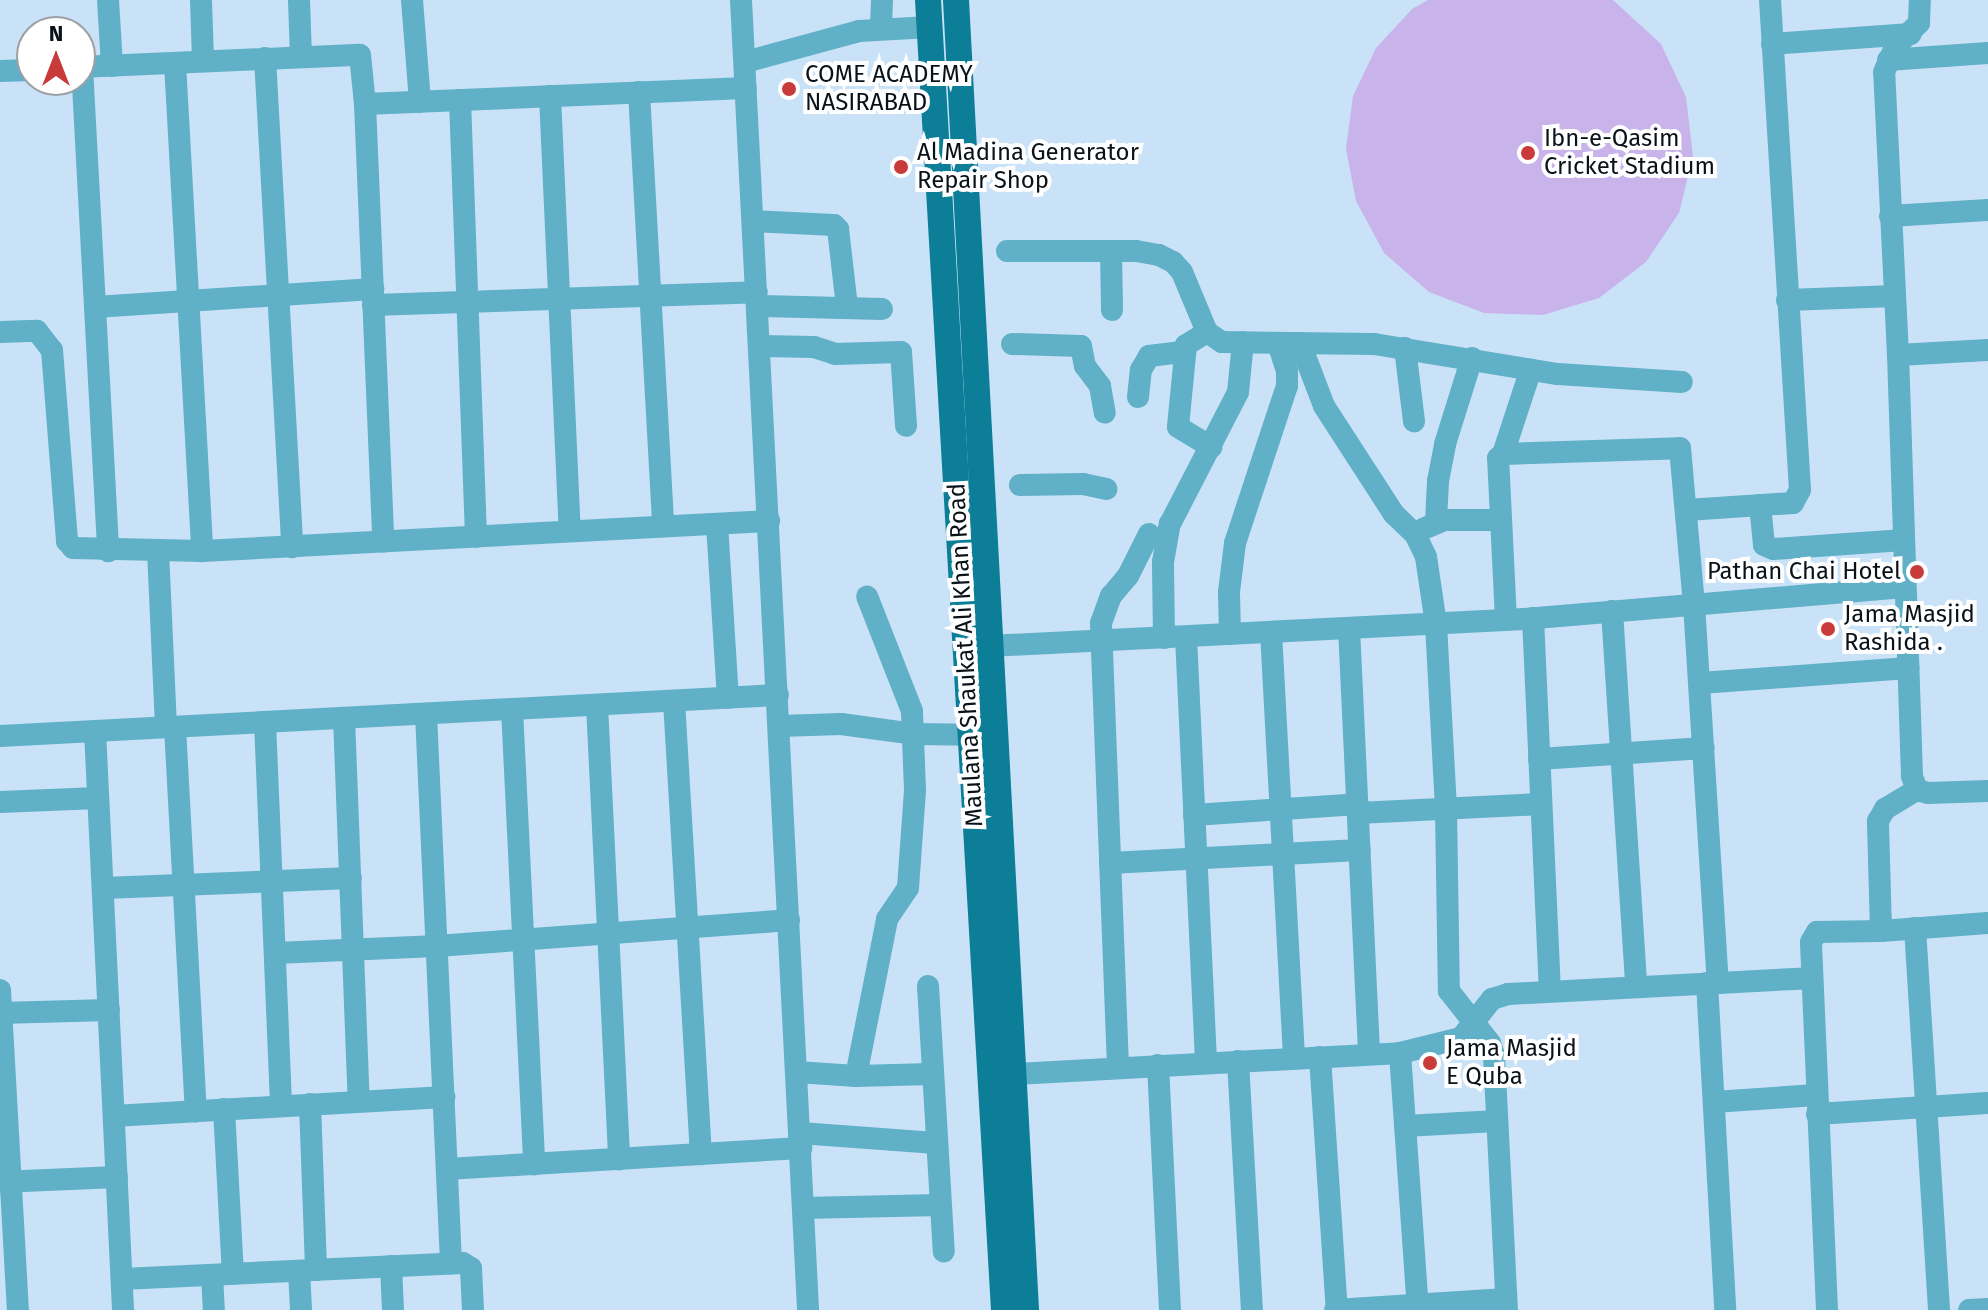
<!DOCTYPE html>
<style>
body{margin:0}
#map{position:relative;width:1988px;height:1310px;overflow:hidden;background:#cae2f7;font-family:"Fira Sans",sans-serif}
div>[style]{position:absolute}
.green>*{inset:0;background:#c8b4eb}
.minor>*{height:22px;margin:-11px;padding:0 11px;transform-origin:11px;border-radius:11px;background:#60b0c7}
.major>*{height:26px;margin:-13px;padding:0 13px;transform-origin:13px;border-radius:13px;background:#0c7e97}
.dots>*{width:22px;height:22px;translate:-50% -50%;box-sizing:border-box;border:4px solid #fff;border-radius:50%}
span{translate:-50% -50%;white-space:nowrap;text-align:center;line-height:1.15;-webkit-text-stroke:8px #fff;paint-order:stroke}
.poi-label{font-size:24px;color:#0a1219}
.left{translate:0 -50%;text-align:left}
.right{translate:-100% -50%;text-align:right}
.street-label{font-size:24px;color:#0a1219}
.north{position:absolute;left:16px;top:16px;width:80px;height:80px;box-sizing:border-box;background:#fff;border:2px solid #9da0a3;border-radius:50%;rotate:0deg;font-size:22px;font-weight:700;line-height:32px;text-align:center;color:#0a1219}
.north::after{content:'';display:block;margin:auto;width:28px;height:36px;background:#c93a3a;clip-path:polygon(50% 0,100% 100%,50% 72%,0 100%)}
</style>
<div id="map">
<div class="green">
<div style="clip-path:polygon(1428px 0,1613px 0,1661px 44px,1686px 97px,1693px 156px,1679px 213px,1646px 262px,1599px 298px,1543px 315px,1484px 313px,1429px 292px,1384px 253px,1356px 201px,1346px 149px,1353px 96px,1376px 48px,1412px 9px)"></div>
</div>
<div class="minor">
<div style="left:108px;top:0;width:66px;rotate:86.5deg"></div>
<div style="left:201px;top:0;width:61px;rotate:88.1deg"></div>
<div style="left:299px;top:0;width:57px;rotate:88deg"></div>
<div style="left:412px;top:0;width:102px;rotate:85.5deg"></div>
<div style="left:741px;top:0;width:1312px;rotate:87.07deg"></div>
<div style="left:881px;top:28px;width:28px;rotate:-88deg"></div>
<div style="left:1772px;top:44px;width:139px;rotate:-4.1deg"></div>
<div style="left:265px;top:58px;width:490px;rotate:86.8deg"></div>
<div style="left:1888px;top:60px;width:100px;rotate:-4deg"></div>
<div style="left:745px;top:62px;width:118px;rotate:-15.2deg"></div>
<div style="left:859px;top:31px;width:71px;rotate:-3.2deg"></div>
<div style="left:175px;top:63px;width:489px;rotate:86.8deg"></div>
<div style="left:80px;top:67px;width:280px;rotate:-2.5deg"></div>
<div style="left:360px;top:55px;width:49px;rotate:84.2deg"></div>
<div style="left:365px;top:104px;width:438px;rotate:87.6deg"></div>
<div style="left:82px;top:67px;width:485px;rotate:86.9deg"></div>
<div style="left:0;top:71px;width:32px;rotate:-2deg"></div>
<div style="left:639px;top:92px;width:435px;rotate:86.8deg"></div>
<div style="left:550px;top:96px;width:435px;rotate:87.4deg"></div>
<div style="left:460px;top:100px;width:437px;rotate:87.9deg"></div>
<div style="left:365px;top:104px;width:381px;rotate:-2.4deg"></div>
<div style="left:1890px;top:216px;width:98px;rotate:-3.5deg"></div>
<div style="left:753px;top:221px;width:81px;rotate:2.8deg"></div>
<div style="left:834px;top:225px;width:6px;rotate:45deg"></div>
<div style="left:838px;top:229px;width:79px;rotate:83.4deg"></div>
<div style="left:1007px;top:251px;width:129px"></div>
<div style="left:1136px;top:251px;width:23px;rotate:10deg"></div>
<div style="left:1159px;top:255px;width:16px;rotate:27deg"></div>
<div style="left:1173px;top:262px;width:13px;rotate:48deg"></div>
<div style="left:1182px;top:272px;width:65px;rotate:67.4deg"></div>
<div style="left:1207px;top:332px;width:18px;rotate:34deg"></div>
<div style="left:1222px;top:342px;width:152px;rotate:0.8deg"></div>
<div style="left:1374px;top:344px;width:186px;rotate:9.3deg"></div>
<div style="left:1558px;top:374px;width:124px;rotate:3.7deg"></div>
<div style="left:1111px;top:251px;width:59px;rotate:89deg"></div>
<div style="left:1787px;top:300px;width:108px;rotate:-2.1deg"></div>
<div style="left:373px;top:305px;width:384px;rotate:-1.9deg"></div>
<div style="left:758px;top:306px;width:124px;rotate:1.4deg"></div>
<div style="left:95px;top:307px;width:279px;rotate:-3.7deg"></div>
<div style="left:0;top:332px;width:37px;rotate:-2deg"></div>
<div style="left:37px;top:331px;width:24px;rotate:52deg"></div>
<div style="left:52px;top:350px;width:192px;rotate:85.5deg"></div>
<div style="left:67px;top:541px;width:9px;rotate:49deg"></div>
<div style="left:73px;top:548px;width:129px;rotate:1.3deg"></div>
<div style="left:202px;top:551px;width:568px;rotate:-3.03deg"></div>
<div style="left:1207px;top:332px;width:25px;rotate:148deg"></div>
<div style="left:1186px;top:345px;width:82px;rotate:95.6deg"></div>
<div style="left:1178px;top:427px;width:39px;rotate:31deg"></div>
<div style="left:1300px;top:343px;width:67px;rotate:69.1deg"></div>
<div style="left:1324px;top:406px;width:129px;rotate:57.1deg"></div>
<div style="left:1394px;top:514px;width:29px;rotate:44deg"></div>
<div style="left:1415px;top:534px;width:25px;rotate:64deg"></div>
<div style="left:1426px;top:557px;width:68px;rotate:81.5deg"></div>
<div style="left:1436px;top:624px;width:185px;rotate:86.9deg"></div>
<div style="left:1446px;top:809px;width:182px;rotate:89.1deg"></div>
<div style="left:1449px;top:991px;width:66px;rotate:51.7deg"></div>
<div style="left:1490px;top:1043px;width:13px;rotate:72deg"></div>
<div style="left:1494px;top:1055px;width:255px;rotate:87.1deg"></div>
<div style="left:1012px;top:344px;width:69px;rotate:1.7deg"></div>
<div style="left:1081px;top:346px;width:20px;rotate:79deg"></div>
<div style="left:1085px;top:366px;width:25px;rotate:53deg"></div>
<div style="left:1100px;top:386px;width:27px;rotate:80deg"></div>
<div style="left:760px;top:346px;width:54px;rotate:1.1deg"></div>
<div style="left:814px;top:347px;width:22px;rotate:18deg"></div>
<div style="left:835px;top:354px;width:66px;rotate:-1.7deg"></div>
<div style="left:901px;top:352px;width:74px;rotate:86.1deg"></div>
<div style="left:1405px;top:348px;width:74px;rotate:83deg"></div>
<div style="left:1898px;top:355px;width:90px;rotate:-3.2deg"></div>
<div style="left:1138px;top:397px;width:27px;rotate:-84deg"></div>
<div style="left:1141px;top:370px;width:16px;rotate:-60deg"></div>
<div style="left:1149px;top:356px;width:35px;rotate:-7deg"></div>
<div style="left:1503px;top:454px;width:89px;rotate:-71.8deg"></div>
<div style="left:1020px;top:485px;width:63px;rotate:-0.9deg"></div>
<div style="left:1083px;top:484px;width:24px;rotate:12deg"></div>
<div style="left:1760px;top:505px;width:40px;rotate:84.3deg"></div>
<div style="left:1764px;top:545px;width:10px;rotate:24deg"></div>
<div style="left:1773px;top:549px;width:131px;rotate:-3.9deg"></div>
<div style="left:1687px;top:510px;width:106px;rotate:-3.8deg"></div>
<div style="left:1793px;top:503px;width:15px;rotate:-62deg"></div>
<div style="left:1800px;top:490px;width:491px;rotate:-93.5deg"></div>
<div style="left:1436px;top:522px;width:41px;rotate:-87.2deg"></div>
<div style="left:1438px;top:481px;width:38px;rotate:-79deg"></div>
<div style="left:1445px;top:444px;width:90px;rotate:-72.6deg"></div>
<div style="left:717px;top:524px;width:174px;rotate:86.4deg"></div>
<div style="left:1423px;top:529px;width:23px;rotate:-23deg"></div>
<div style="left:1444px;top:520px;width:57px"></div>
<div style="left:158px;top:551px;width:176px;rotate:87.4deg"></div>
<div style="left:1612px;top:611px;width:375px;rotate:86.3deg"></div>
<div style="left:1533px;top:618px;width:372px;rotate:87.4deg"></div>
<div style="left:1506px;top:620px;width:162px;rotate:-92.8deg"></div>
<div style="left:1498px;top:458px;width:6px;rotate:-39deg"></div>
<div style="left:1503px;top:454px;width:177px;rotate:-1.9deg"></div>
<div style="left:1680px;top:448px;width:157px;rotate:84.9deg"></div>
<div style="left:1694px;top:604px;width:380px;rotate:86.4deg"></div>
<div style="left:1349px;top:628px;width:426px;rotate:87.3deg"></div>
<div style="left:1271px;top:632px;width:427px;rotate:86.9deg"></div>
<div style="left:1230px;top:634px;width:42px;rotate:-91.4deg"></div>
<div style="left:1229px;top:592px;width:49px;rotate:-83deg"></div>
<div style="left:1235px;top:543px;width:165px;rotate:-71.7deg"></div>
<div style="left:1287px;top:386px;width:15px;rotate:-90deg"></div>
<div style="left:1287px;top:371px;width:29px;rotate:-108deg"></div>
<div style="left:1186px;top:637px;width:426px;rotate:87.3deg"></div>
<div style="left:1164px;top:638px;width:76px;rotate:-90.8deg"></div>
<div style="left:1163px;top:562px;width:39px;rotate:-80deg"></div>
<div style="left:1170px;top:524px;width:148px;rotate:-62.7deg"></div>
<div style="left:1238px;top:392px;width:50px;rotate:-84.3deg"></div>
<div style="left:990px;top:646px;width:535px;rotate:-2.89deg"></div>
<div style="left:1524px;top:619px;width:382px;rotate:-4.8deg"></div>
<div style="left:1700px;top:683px;width:209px;rotate:-4.1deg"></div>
<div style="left:674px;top:701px;width:454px;rotate:86.6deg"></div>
<div style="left:597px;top:705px;width:455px;rotate:87.2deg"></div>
<div style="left:512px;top:709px;width:456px;rotate:87.2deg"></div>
<div style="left:426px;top:714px;width:550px;rotate:87.39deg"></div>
<div style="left:344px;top:718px;width:383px;rotate:87.8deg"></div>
<div style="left:265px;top:722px;width:384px;rotate:87.6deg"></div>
<div style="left:780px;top:726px;width:61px;rotate:-1.9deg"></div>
<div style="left:841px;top:724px;width:75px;rotate:7.7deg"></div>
<div style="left:915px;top:734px;width:71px;rotate:0.8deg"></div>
<div style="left:175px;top:727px;width:385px;rotate:86.9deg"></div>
<div style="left:95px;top:731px;width:580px;rotate:87.23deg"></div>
<div style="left:0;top:736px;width:779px;rotate:-3.02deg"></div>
<div style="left:1539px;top:759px;width:165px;rotate:-3.8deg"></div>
<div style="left:1917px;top:790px;width:15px;rotate:-110deg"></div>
<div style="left:1912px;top:776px;width:421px;rotate:-91.9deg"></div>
<div style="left:1898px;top:355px;width:283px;rotate:-92.8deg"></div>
<div style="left:1884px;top:72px;width:27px;rotate:-66deg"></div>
<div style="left:1895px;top:47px;width:34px;rotate:-45deg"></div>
<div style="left:1919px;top:23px;width:23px;rotate:-88deg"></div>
<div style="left:0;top:802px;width:98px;rotate:-2.3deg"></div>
<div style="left:1358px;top:813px;width:183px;rotate:-2.8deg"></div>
<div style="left:1194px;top:815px;width:164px;rotate:-3.8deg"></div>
<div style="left:1110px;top:863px;width:250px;rotate:-3deg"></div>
<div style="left:104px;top:888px;width:247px;rotate:-2.3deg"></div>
<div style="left:1915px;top:928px;width:383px;rotate:86.4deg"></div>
<div style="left:1881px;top:931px;width:107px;rotate:-4.3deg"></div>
<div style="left:276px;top:953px;width:161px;rotate:-2.5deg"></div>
<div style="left:437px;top:946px;width:353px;rotate:-4.2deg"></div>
<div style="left:1707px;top:983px;width:327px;rotate:86.8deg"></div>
<div style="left:928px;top:986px;width:266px;rotate:86.6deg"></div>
<div style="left:0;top:990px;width:321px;rotate:86.8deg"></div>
<div style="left:0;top:1013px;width:109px;rotate:-1.6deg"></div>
<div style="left:1400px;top:1053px;width:258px;rotate:86deg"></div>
<div style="left:1320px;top:1057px;width:254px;rotate:86.2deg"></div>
<div style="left:1238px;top:1061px;width:249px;rotate:86.8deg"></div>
<div style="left:1158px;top:1065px;width:245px;rotate:87.2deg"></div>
<div style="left:1118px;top:1067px;width:444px;rotate:-92.2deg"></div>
<div style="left:1101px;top:623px;width:29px;rotate:-70deg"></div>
<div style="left:1111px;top:596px;width:26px;rotate:-50deg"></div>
<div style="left:1128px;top:576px;width:47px;rotate:-63.4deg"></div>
<div style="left:797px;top:1072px;width:59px;rotate:3.9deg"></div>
<div style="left:856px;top:1076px;width:76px;rotate:-1.5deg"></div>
<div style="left:1015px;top:1074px;width:386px;rotate:-3.1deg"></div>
<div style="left:1400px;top:1053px;width:63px;rotate:-13.8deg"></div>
<div style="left:1461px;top:1038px;width:50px;rotate:-51.5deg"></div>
<div style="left:1492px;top:999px;width:17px;rotate:-17deg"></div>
<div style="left:1508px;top:994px;width:302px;rotate:-3deg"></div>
<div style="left:856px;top:1076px;width:160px;rotate:-78.8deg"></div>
<div style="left:887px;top:919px;width:37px;rotate:-56deg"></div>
<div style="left:908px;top:888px;width:98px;rotate:-85.9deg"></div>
<div style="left:915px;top:790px;width:79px;rotate:-92.2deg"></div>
<div style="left:912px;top:711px;width:123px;rotate:-111.4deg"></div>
<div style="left:1714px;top:1102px;width:102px;rotate:-3.9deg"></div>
<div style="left:310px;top:1104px;width:166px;rotate:87.9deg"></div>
<div style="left:224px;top:1109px;width:165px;rotate:86.9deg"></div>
<div style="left:1817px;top:1114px;width:171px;rotate:-3.7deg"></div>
<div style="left:114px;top:1116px;width:331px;rotate:-3.3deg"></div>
<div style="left:1405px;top:1126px;width:92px;rotate:-3.1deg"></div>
<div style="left:800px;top:1133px;width:136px;rotate:4.2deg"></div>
<div style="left:447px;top:1169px;width:355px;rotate:-3.4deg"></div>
<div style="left:0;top:1182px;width:117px;rotate:-2.4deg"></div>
<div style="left:803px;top:1208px;width:137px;rotate:-1.3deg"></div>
<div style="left:391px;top:1266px;width:44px;rotate:87.4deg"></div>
<div style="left:299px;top:1271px;width:39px;rotate:87deg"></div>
<div style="left:212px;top:1275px;width:35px;rotate:87deg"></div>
<div style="left:122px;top:1279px;width:341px;rotate:-2.7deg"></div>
<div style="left:463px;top:1263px;width:9px;rotate:32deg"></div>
<div style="left:471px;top:1268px;width:42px;rotate:87.3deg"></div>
<div style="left:1335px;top:1310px;width:171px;rotate:-3.7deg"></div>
<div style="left:1827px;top:1310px;width:368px;rotate:-92.5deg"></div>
<div style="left:1811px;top:942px;width:12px;rotate:-59deg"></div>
<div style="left:1817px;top:932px;width:64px;rotate:-0.9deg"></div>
<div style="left:1881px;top:931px;width:110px;rotate:-91.6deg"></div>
<div style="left:1878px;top:821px;width:14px;rotate:-60deg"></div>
<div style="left:1885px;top:809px;width:37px;rotate:-31deg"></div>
<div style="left:1917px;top:790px;width:11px;rotate:15deg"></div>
<div style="left:1928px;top:793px;width:60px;rotate:-1.9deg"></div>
<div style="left:1969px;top:1310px;width:19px;rotate:-3deg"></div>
</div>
<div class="major">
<div style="left:928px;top:0;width:1312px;rotate:86.68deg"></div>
<div style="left:956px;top:0;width:1312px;rotate:86.94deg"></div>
</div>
<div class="dots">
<div style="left:789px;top:89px;background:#c93a3a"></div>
<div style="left:1528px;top:153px;background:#c93a3a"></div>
<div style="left:901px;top:167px;background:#c93a3a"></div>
<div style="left:1917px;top:572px;background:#c93a3a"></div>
<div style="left:1828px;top:629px;background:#c93a3a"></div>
<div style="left:1430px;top:1063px;background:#c93a3a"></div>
</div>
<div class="poi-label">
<span class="left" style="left:805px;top:89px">COME ACADEMY<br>NASIRABAD</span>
<span class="left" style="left:1544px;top:153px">Ibn-e-Qasim<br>Cricket Stadium</span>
<span class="left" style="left:917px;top:167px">Al Madina Generator<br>Repair Shop</span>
<span class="right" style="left:1901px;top:572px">Pathan Chai Hotel</span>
<span class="left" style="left:1844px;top:629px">Jama Masjid<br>Rashida .</span>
<span class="left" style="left:1446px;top:1063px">Jama Masjid<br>E Quba</span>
</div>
<div class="street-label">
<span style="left:966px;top:655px;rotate:-93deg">Maulana Shaukat Ali Khan Road</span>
</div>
<div class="north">N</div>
</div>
